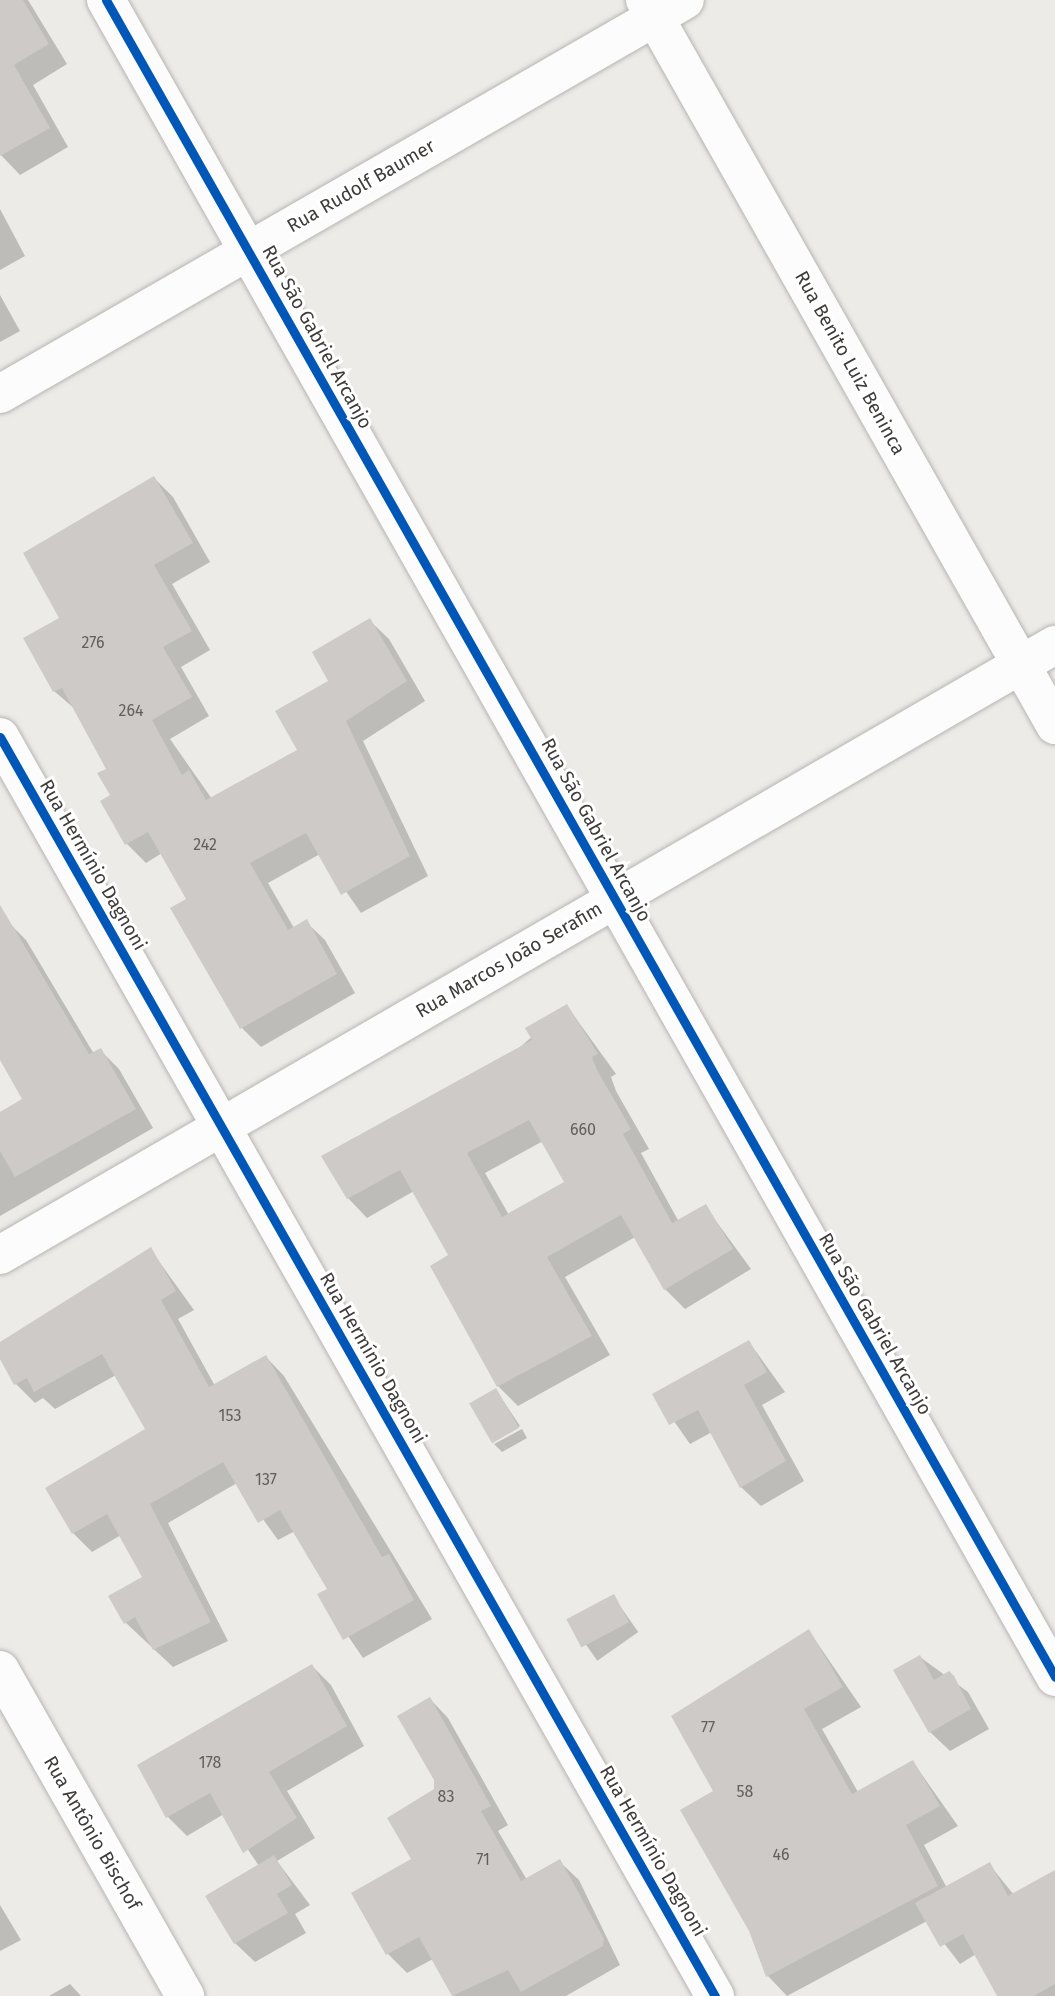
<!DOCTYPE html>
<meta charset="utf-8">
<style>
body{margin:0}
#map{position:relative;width:1055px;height:1996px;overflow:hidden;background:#edebe8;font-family:"Fira Sans",sans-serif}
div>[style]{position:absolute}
.shadow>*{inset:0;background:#0003;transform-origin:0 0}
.building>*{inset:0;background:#cdcac8;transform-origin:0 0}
.roads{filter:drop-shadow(0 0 2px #b7b5b2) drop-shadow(0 0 2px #b7b5b2)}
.minor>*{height:38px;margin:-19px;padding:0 19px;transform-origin:19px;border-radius:19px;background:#fcfcfc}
.cycleway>*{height:9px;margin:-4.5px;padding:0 4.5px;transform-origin:4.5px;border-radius:4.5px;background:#0057b8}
span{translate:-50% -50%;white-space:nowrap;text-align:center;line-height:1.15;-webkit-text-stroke:6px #fff;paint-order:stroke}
.number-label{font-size:16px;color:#62605e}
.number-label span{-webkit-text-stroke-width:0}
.street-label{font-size:19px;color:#3e3c3a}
</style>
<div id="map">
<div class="shadow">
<div style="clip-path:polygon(0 0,28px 0,67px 64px,33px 85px,68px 147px,20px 175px,0 154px)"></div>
<div style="clip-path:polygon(0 209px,25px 256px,0 270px)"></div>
<div style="clip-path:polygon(0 295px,20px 331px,0 342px)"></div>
<div style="clip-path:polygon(154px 478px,173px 497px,210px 562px,172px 584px,210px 650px,181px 667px,209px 716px,170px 739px,212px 799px,300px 750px,330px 681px,370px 621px,389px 639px,425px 701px,363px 741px,428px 876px,361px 913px,320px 854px,268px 883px,294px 928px,306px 922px,325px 940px,355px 993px,261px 1047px,242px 1028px,172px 909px,188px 899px,162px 853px,146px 863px,127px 844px,102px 802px,112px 796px,108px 769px,75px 709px,54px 691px,61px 619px)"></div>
<div style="clip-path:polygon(7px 921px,26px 940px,94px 1054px,100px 1050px,119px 1069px,153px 1128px,0 1216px,0 1113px,24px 1100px,0 1056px,0 925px)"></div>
<div style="clip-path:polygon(evenodd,567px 1006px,616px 1074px,611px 1077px,616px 1091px,649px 1149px,641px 1153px,679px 1222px,705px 1206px,751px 1269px,685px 1309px,665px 1289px,635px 1237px,565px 1277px,610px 1355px,518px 1406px,498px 1386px,451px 1256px,414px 1191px,367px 1218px,348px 1198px,567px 1006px,543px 1141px,566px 1183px,509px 1215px,485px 1173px,543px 1141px)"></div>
<div style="clip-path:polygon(150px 1249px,194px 1310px,178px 1319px,215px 1386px,266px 1357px,284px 1376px,432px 1619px,363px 1658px,320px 1595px,329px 1590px,295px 1531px,278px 1540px,237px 1483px,168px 1523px,228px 1641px,173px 1667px,125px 1622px,144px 1578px,121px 1535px,92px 1552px,73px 1533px,148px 1430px,116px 1375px,55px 1409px,43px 1398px,35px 1403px,16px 1384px,0 1343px)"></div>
<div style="clip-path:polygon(749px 1342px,785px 1392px,762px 1405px,804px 1481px,761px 1506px,741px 1487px,712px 1432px,690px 1444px,655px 1394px)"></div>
<div style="clip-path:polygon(496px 1390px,520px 1426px,493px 1441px)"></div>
<div style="clip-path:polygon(522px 1429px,527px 1438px,502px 1452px,494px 1444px)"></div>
<div style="left:613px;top:1596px;width:44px;height:50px;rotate:55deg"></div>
<div style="clip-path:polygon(809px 1631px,861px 1707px,822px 1729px,858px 1792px,913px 1762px,958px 1826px,924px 1845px,947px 1888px,989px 1864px,1014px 1895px,1055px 1872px,1055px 1996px,999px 1996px,976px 1954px,960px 1964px,927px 1921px,787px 1996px,768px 1976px,716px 1791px)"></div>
<div style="clip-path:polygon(920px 1657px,968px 1692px,989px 1729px,950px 1751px,930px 1732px)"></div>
<div style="clip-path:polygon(312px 1666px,331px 1685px,364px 1746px,287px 1791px,315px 1838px,277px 1861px,310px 1905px,295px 1914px,306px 1933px,255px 1962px,235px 1943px,259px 1866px,224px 1814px,187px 1836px,168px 1817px,139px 1766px)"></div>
<div style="clip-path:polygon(430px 1699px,448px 1718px,508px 1825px,498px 1831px,527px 1880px,560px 1862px,579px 1880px,620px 1965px,566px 1996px,454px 1996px,433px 1959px,407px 1973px,388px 1954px,353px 1894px,413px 1860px,436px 1790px)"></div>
<div style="clip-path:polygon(0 1905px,21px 1940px,0 1951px)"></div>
<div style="clip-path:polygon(70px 1984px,81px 1996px,49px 1996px)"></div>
</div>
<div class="building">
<div style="clip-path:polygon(0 0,23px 0,49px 44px,14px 65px,50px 128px,0 156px)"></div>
<div style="clip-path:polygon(154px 476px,193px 543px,154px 565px,192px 631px,163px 647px,192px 697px,152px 720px,182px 775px,189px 770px,206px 800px,297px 750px,275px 711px,328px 681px,312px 652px,370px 618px,407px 681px,346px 721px,410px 856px,341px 895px,306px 833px,250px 863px,288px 930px,307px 919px,337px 974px,240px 1029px,170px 908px,186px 899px,148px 832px,125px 845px,100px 801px,110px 795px,97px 773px,106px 769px,62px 688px,53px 692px,23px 638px,59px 618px,23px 553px)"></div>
<div style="clip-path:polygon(0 905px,89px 1054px,101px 1048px,136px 1109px,15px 1177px,0 1151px,0 1112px,22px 1099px,0 1060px)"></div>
<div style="clip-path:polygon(evenodd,567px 1004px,598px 1054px,592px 1057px,597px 1070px,631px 1129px,623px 1134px,672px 1223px,706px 1204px,733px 1249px,664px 1290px,621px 1215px,547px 1257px,592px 1336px,497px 1387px,430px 1266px,448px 1255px,400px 1170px,347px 1199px,321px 1156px,532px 1040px,525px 1028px,567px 1004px,529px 1120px,564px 1182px,502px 1217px,467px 1153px,529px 1120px)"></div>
<div style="clip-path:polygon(151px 1247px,176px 1291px,161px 1300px,209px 1387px,266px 1355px,382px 1557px,389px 1554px,414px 1600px,343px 1640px,317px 1594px,327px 1589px,280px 1510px,258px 1523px,223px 1462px,150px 1504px,211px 1622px,153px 1650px,135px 1617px,124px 1624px,108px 1596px,142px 1577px,107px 1514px,72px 1534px,45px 1488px,145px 1429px,102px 1354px,34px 1392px,27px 1378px,14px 1385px,0 1359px,0 1342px)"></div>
<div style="clip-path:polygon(749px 1340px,767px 1372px,744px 1385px,786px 1461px,740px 1488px,698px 1410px,669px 1425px,652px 1394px)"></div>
<div style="left:496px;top:1388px;width:46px;height:31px;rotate:60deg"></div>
<div style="left:614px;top:1594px;width:32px;height:54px;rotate:62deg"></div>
<div style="clip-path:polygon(809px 1629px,843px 1687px,804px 1709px,852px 1794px,913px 1760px,940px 1806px,906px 1825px,938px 1886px,766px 1977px,749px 1931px,680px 1810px,713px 1791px,671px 1716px)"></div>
<div style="clip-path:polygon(920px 1655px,934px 1680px,949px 1671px,954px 1676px,971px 1709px,929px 1733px,893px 1670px)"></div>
<div style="clip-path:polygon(312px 1664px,347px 1726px,269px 1772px,297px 1818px,243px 1853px,210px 1793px,166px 1818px,137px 1765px)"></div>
<div style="clip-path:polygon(430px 1697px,491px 1806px,481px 1811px,521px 1881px,560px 1859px,604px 1939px,603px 1946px,521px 1992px,508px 1970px,452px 1996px,419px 1937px,386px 1955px,351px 1893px,411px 1859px,387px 1818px,434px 1789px,434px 1780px,397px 1716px)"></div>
<div style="clip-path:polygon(274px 1855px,292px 1885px,277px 1894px,288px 1913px,234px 1944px,205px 1896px)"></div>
<div style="clip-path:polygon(990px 1862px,1008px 1896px,1055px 1870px,1055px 1984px,1034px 1996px,997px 1996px,963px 1934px,940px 1947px,915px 1903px)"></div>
</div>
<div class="roads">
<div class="minor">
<div style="left:106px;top:0;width:1927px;rotate:60.49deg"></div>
<div style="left:645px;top:0;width:833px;rotate:60.51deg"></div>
<div style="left:0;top:394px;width:790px;rotate:-29.91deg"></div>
<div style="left:0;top:737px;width:1448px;rotate:60.41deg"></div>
<div style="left:0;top:1255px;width:1219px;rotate:-30.04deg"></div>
<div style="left:0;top:1670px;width:375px;rotate:60.4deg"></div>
</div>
</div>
<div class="cycleway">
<div style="left:106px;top:0;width:1927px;rotate:60.49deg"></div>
<div style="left:0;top:737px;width:1448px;rotate:60.41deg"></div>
</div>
<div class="number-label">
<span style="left:93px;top:643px">276</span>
<span style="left:131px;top:711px">264</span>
<span style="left:205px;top:845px">242</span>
<span style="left:583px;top:1130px">660</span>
<span style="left:230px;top:1416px">153</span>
<span style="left:266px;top:1480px">137</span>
<span style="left:708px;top:1728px">77</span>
<span style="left:210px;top:1763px">178</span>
<span style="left:745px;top:1792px">58</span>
<span style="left:446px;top:1797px">83</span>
<span style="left:781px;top:1855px">46</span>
<span style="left:483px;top:1860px">71</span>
</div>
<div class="street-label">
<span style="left:361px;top:186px;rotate:-30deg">Rua Rudolf Baumer</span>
<span style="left:317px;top:337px;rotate:61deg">Rua São Gabriel Arcanjo</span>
<span style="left:850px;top:363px;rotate:61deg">Rua Benito Luiz Beninca</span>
<span style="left:596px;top:830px;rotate:61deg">Rua São Gabriel Arcanjo</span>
<span style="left:93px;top:865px;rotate:60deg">Rua Hermínio Dagnoni</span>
<span style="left:509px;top:960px;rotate:-30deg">Rua Marcos João Serafim</span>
<span style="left:875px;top:1324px;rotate:60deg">Rua São Gabriel Arcanjo</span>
<span style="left:373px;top:1358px;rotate:60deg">Rua Hermínio Dagnoni</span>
<span style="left:92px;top:1833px;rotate:60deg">Rua Antônio Bischof</span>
<span style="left:653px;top:1851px;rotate:60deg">Rua Hermínio Dagnoni</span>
</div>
</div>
